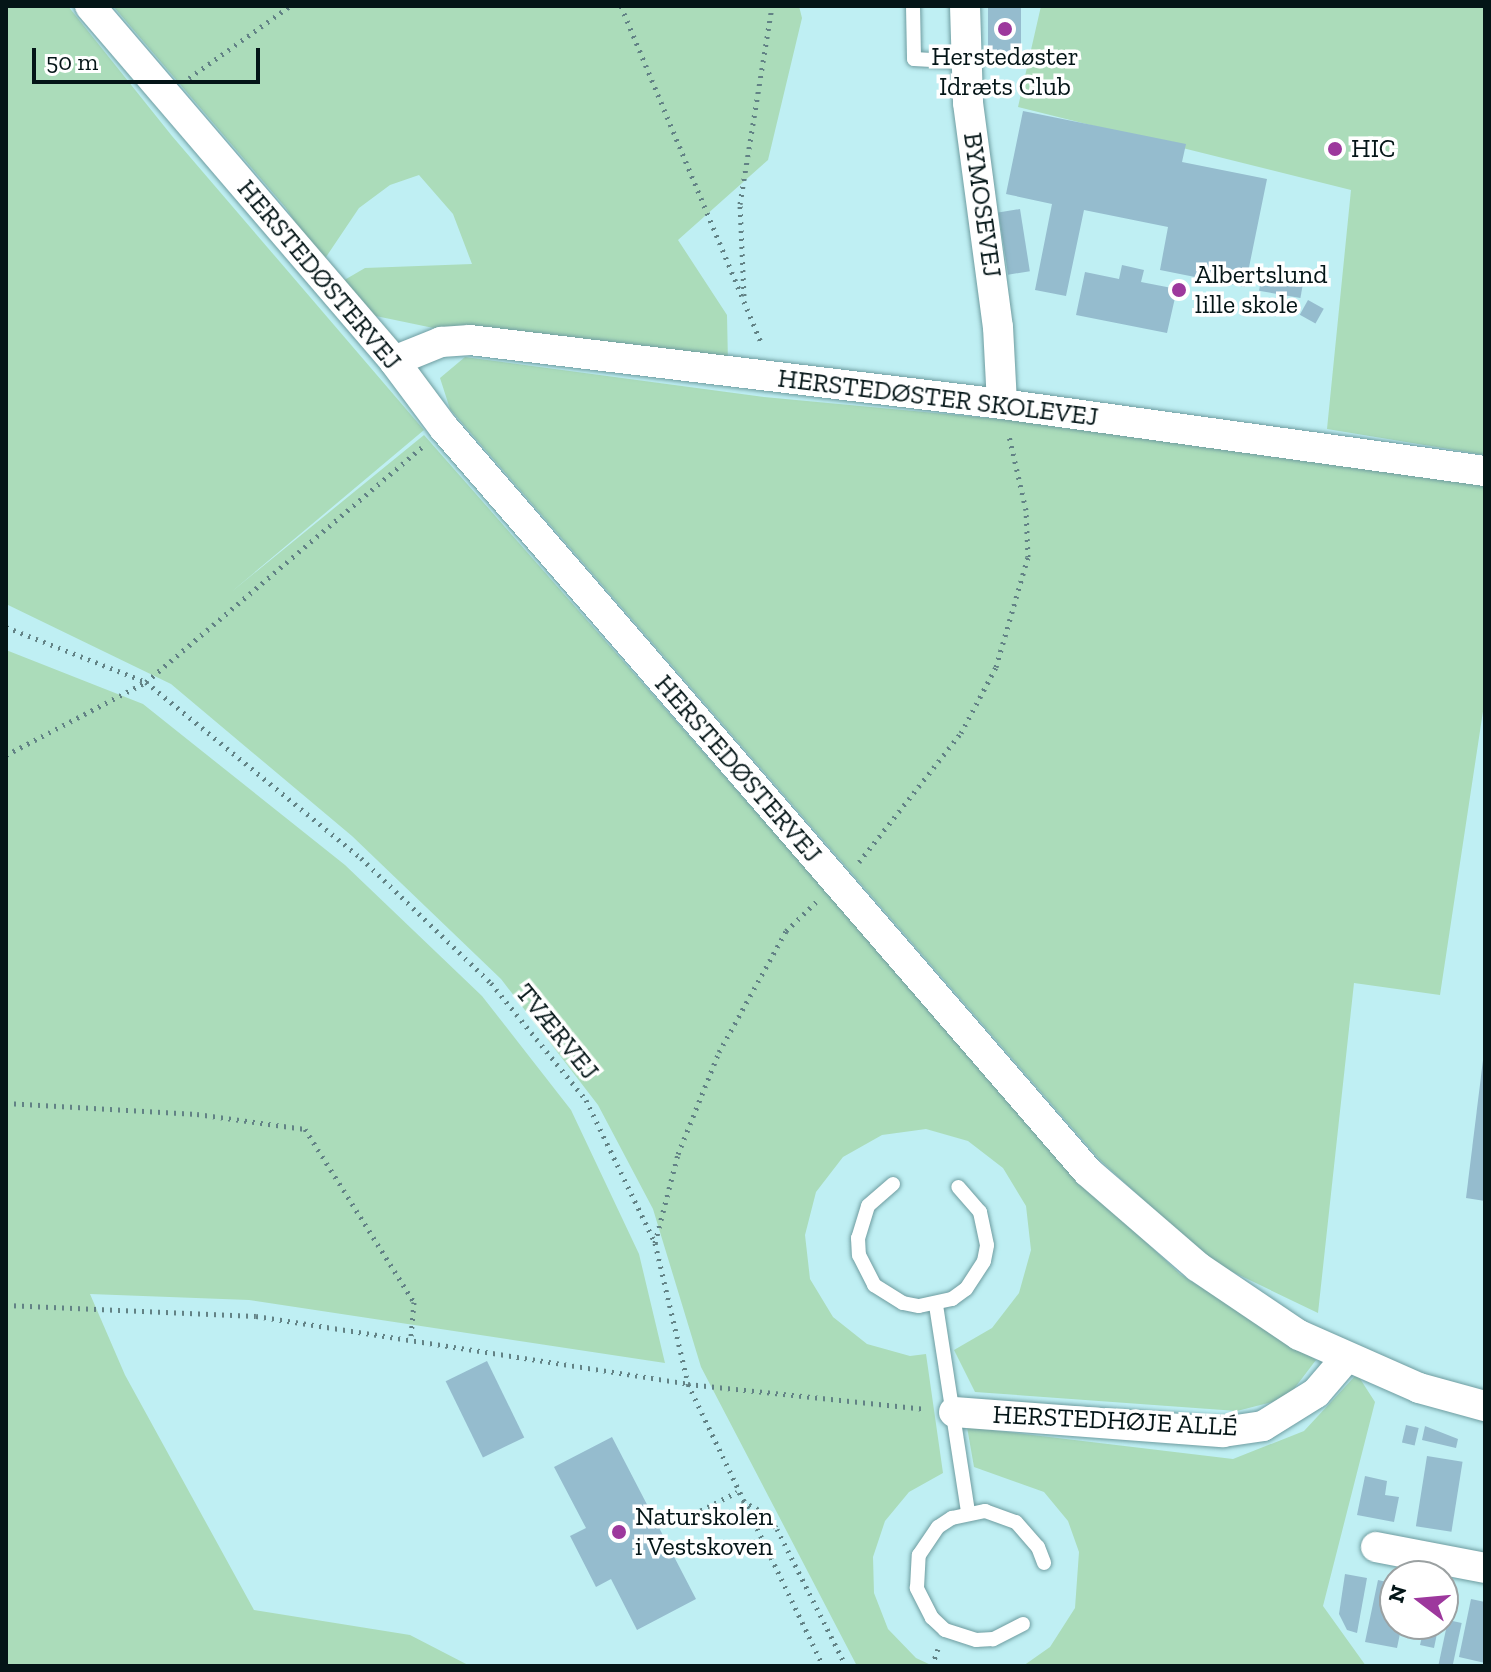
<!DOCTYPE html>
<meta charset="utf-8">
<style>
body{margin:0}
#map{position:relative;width:1491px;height:1672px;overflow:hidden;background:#bfeff3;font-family:"Zilla Slab",serif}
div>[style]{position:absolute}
.green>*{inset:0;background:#abdcba}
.building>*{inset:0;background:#95bcce;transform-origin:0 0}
.path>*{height:5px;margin-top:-2.5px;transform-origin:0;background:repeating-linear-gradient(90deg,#628285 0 2px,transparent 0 8px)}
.roads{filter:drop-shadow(0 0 2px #6e9ca0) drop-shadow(0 0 2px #6e9ca0)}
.lane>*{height:14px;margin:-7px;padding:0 7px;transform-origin:7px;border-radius:7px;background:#fff}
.street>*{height:30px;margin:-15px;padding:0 15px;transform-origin:15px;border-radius:15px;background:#fff}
.dots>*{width:22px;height:22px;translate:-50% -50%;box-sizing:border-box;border:4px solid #fff;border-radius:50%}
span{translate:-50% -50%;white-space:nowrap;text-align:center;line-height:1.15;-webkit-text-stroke:7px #fff;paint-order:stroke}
.poi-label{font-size:26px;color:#041517}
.left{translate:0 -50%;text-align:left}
.street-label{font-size:26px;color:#041517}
.frame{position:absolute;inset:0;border:8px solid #041517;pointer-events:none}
.north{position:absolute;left:1379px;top:1560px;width:80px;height:80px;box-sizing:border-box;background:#fff;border:2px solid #9ba1a2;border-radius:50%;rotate:286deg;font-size:22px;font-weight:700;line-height:32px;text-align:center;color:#041517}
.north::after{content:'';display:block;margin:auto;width:28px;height:36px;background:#9d389d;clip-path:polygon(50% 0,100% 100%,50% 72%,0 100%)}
.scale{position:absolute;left:32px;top:48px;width:228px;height:36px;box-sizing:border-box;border:4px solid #041517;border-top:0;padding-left:10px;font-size:24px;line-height:28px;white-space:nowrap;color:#041517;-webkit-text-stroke:6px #fff;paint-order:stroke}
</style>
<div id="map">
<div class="green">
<div style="clip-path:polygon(6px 6px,68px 6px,172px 136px,424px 430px,230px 593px,424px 435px,1081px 1181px,1180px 1274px,1316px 1360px,1287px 1398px,1237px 1411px,975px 1392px,954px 1350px,992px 1328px,1019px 1293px,1031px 1250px,1026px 1206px,1003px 1168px,968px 1141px,926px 1129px,882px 1135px,843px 1157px,816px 1192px,805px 1235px,810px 1279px,833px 1317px,867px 1344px,910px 1356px,926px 1354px,943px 1473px,909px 1492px,885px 1521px,873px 1557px,874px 1593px,888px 1629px,916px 1658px,933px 1666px,857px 1666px,701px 1367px,653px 1209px,598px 1105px,501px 979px,352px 836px,171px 684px,6px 604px)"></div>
<div style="clip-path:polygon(113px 6px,799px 6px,802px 18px,768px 160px,678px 240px,727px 315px,728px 363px,467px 335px,371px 315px,341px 282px,365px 268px,472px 264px,453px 214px,419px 175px,390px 185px,359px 208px,322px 263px,286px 208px)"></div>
<div style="clip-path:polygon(1041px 6px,1485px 6px,1485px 455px,1327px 429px,1351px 190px,1018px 107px)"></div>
<div style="clip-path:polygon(465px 357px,764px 397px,1022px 421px,1485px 486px,1485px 698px,1440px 995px,1354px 983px,1318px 1313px,1210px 1261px,1100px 1160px,450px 409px,440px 378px)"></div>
<div style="clip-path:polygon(6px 650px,143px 704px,345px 865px,482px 996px,571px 1110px,639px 1254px,665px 1363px,249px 1300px,90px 1294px,125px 1375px,254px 1610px,410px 1635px,470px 1666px,6px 1666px)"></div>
<div style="clip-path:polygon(1357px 1374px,1375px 1402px,1323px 1606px,1366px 1666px,1023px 1666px,1050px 1647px,1075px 1608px,1079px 1552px,1068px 1521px,1044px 1492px,974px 1467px,967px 1427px,1233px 1459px,1304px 1431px)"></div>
</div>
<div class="building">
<div style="left:988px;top:6px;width:33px;height:47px"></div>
<div style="clip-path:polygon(1023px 111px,1186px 144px,1182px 162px,1267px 179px,1245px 287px,1160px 270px,1168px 227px,1084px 210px,1066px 296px,1035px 290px,1052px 204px,1006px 194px)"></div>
<div style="left:1020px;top:209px;width:63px;height:22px;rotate:81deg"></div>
<div style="clip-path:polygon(1122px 265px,1144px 270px,1141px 282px,1177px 289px,1167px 333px,1076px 315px,1085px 272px,1119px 279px)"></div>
<div style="left:1262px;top:274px;width:42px;height:17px;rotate:10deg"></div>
<div style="left:1308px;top:300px;width:18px;height:17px;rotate:29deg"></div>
<div style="clip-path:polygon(1483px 1060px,1485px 1061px,1485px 1201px,1466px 1198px)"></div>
<div style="left:487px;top:1361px;width:85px;height:46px;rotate:64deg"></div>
<div style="left:1406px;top:1425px;width:13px;height:18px;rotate:13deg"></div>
<div style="clip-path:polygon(1425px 1426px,1458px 1439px,1456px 1448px,1422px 1440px)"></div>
<div style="clip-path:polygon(612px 1437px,696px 1599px,637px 1630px,611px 1579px,596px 1587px,570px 1536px,586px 1528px,554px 1467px)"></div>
<div style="left:1427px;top:1456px;width:36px;height:71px;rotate:9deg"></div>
<div style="clip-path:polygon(1365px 1476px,1387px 1481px,1385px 1495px,1399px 1497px,1394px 1522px,1357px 1515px)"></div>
<div style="clip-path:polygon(1345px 1574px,1367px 1578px,1357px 1633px,1347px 1630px,1339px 1614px)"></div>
<div style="clip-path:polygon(1378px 1580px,1395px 1584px,1395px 1624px,1402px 1624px,1397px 1648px,1365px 1642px)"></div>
<div style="clip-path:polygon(1471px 1599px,1485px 1602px,1485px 1663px,1459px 1657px)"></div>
<div style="left:1448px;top:1620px;width:14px;height:47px;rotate:12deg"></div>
<div style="clip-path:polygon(1425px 1624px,1439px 1624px,1434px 1648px,1420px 1645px)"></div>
</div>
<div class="path">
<div style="left:621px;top:6px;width:367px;rotate:67.4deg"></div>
<div style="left:189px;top:78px;width:124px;rotate:-35.5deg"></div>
<div style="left:744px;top:296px;width:92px;rotate:-92.5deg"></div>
<div style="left:740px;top:204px;width:201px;rotate:-80.8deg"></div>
<div style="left:6px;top:627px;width:150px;rotate:21.4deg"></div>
<div style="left:146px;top:682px;width:278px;rotate:39.3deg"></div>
<div style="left:361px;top:858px;width:180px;rotate:43.9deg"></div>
<div style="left:491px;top:983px;width:151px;rotate:50.9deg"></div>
<div style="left:586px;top:1100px;width:159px;rotate:64.2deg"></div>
<div style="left:655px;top:1243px;width:145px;rotate:76.8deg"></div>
<div style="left:688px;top:1384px;width:313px;rotate:64.4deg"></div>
<div style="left:6px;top:755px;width:158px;rotate:-27.5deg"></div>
<div style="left:146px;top:682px;width:362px;rotate:-40.4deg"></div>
<div style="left:859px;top:862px;width:164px;rotate:-51.7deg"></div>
<div style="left:961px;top:733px;width:75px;rotate:-62.1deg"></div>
<div style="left:996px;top:667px;width:115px;rotate:-73.8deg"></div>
<div style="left:1028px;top:557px;width:47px;rotate:-92.4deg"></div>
<div style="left:1026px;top:510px;width:76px;rotate:-102.9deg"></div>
<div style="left:6px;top:1103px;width:191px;rotate:3.3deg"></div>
<div style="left:197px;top:1114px;width:109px;rotate:7.9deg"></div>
<div style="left:305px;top:1129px;width:204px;rotate:57.8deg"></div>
<div style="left:414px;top:1302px;width:38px;rotate:95deg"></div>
<div style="left:655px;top:1243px;width:92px;rotate:-75.5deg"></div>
<div style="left:678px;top:1154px;width:110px;rotate:-68.1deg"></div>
<div style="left:719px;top:1052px;width:138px;rotate:-61deg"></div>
<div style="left:786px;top:931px;width:42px;rotate:-44deg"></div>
<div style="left:6px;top:1305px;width:250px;rotate:2.5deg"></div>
<div style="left:256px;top:1316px;width:437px;rotate:8.9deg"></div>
<div style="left:688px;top:1384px;width:239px;rotate:6deg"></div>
<div style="left:742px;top:1501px;width:26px;rotate:28deg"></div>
<div style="left:765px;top:1513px;width:20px;rotate:53deg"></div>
<div style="left:777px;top:1529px;width:153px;rotate:63.3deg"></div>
<div style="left:672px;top:1525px;width:73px;rotate:-26.9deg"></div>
<div style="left:932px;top:1666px;width:18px;rotate:-71deg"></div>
</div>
<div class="roads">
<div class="lane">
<div style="left:913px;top:6px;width:53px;rotate:88.9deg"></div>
<div style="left:914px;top:59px;width:53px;rotate:3.2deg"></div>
<div style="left:893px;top:1184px;width:33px;rotate:139deg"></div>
<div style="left:868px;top:1206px;width:34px;rotate:107deg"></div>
<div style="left:858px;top:1238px;width:17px;rotate:87deg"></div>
<div style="left:859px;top:1255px;width:34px;rotate:63deg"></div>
<div style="left:874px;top:1285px;width:34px;rotate:32deg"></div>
<div style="left:903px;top:1303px;width:16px;rotate:11deg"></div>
<div style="left:919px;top:1306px;width:34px;rotate:-12deg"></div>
<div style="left:952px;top:1299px;width:17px;rotate:-36deg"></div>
<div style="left:966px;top:1289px;width:33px;rotate:-57deg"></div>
<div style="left:984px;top:1261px;width:16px;rotate:-79deg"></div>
<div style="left:987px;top:1245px;width:34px;rotate:-102deg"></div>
<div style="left:980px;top:1212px;width:33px;rotate:-131deg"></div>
<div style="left:936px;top:1305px;width:209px;rotate:81.2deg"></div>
<div style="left:1023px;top:1624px;width:34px;rotate:153deg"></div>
<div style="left:993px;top:1639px;width:17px;rotate:177deg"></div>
<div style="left:976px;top:1640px;width:33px;rotate:-162deg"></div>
<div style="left:945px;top:1630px;width:18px;rotate:-137deg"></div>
<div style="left:932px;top:1618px;width:34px;rotate:-117deg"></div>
<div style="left:917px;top:1588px;width:33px;rotate:-87deg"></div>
<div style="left:919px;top:1555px;width:34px;rotate:-56deg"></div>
<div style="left:938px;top:1527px;width:17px;rotate:-33deg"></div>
<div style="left:952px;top:1518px;width:34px;rotate:-12deg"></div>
<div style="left:985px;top:1511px;width:33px;rotate:20deg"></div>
<div style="left:1016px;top:1522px;width:33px;rotate:49deg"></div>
<div style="left:1038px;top:1547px;width:17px;rotate:69deg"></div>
</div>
<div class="street">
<div style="left:90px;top:6px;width:467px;rotate:49.4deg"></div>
<div style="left:394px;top:361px;width:84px;rotate:53.3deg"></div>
<div style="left:444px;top:428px;width:984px;rotate:49.12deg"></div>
<div style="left:1088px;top:1172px;width:145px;rotate:40.8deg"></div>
<div style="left:1198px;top:1267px;width:122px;rotate:34deg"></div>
<div style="left:1299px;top:1335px;width:131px;rotate:23.8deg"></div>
<div style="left:1419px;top:1388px;width:68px;rotate:15.3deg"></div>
<div style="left:965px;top:6px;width:97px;rotate:88.2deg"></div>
<div style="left:968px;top:103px;width:226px;rotate:82.4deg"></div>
<div style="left:998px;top:327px;width:77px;rotate:87deg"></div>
<div style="left:394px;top:361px;width:51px;rotate:-22deg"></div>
<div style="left:441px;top:342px;width:29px;rotate:-4deg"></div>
<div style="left:470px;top:340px;width:536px;rotate:6.86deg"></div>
<div style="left:1002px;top:404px;width:488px;rotate:7.9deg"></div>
<div style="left:954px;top:1412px;width:270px;rotate:4.3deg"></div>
<div style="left:1223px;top:1432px;width:40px;rotate:-8.5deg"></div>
<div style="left:1263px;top:1426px;width:62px;rotate:-31.9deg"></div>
<div style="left:1316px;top:1393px;width:46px;rotate:-49.4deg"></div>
<div style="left:1376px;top:1547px;width:111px;rotate:10.9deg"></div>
</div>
</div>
<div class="dots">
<div style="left:1005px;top:29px;background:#9d389d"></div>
<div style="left:1335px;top:149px;background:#9d389d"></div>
<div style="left:1179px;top:290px;background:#9d389d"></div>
<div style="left:619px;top:1532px;background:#9d389d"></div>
</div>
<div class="poi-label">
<span style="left:1005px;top:72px">Herstedøster<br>Idræts Club</span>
<span class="left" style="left:1351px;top:149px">HIC</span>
<span class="left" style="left:1195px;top:290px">Albertslund<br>lille skole</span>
<span class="left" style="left:635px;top:1532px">Naturskolen<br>i Vestskoven</span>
</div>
<div class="street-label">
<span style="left:982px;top:205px;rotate:82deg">BYMOSEVEJ</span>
<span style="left:319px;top:275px;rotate:50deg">HERSTEDØSTERVEJ</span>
<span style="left:938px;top:398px;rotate:7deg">HERSTEDØSTER SKOLEVEJ</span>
<span style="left:738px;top:769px;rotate:49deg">HERSTEDØSTERVEJ</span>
<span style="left:557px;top:1032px;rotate:51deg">TVÆRVEJ</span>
<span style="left:1115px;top:1421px;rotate:3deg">HERSTEDHØJE ALLÉ</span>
</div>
<div class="frame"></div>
<div class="north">N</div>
<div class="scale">50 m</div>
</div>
